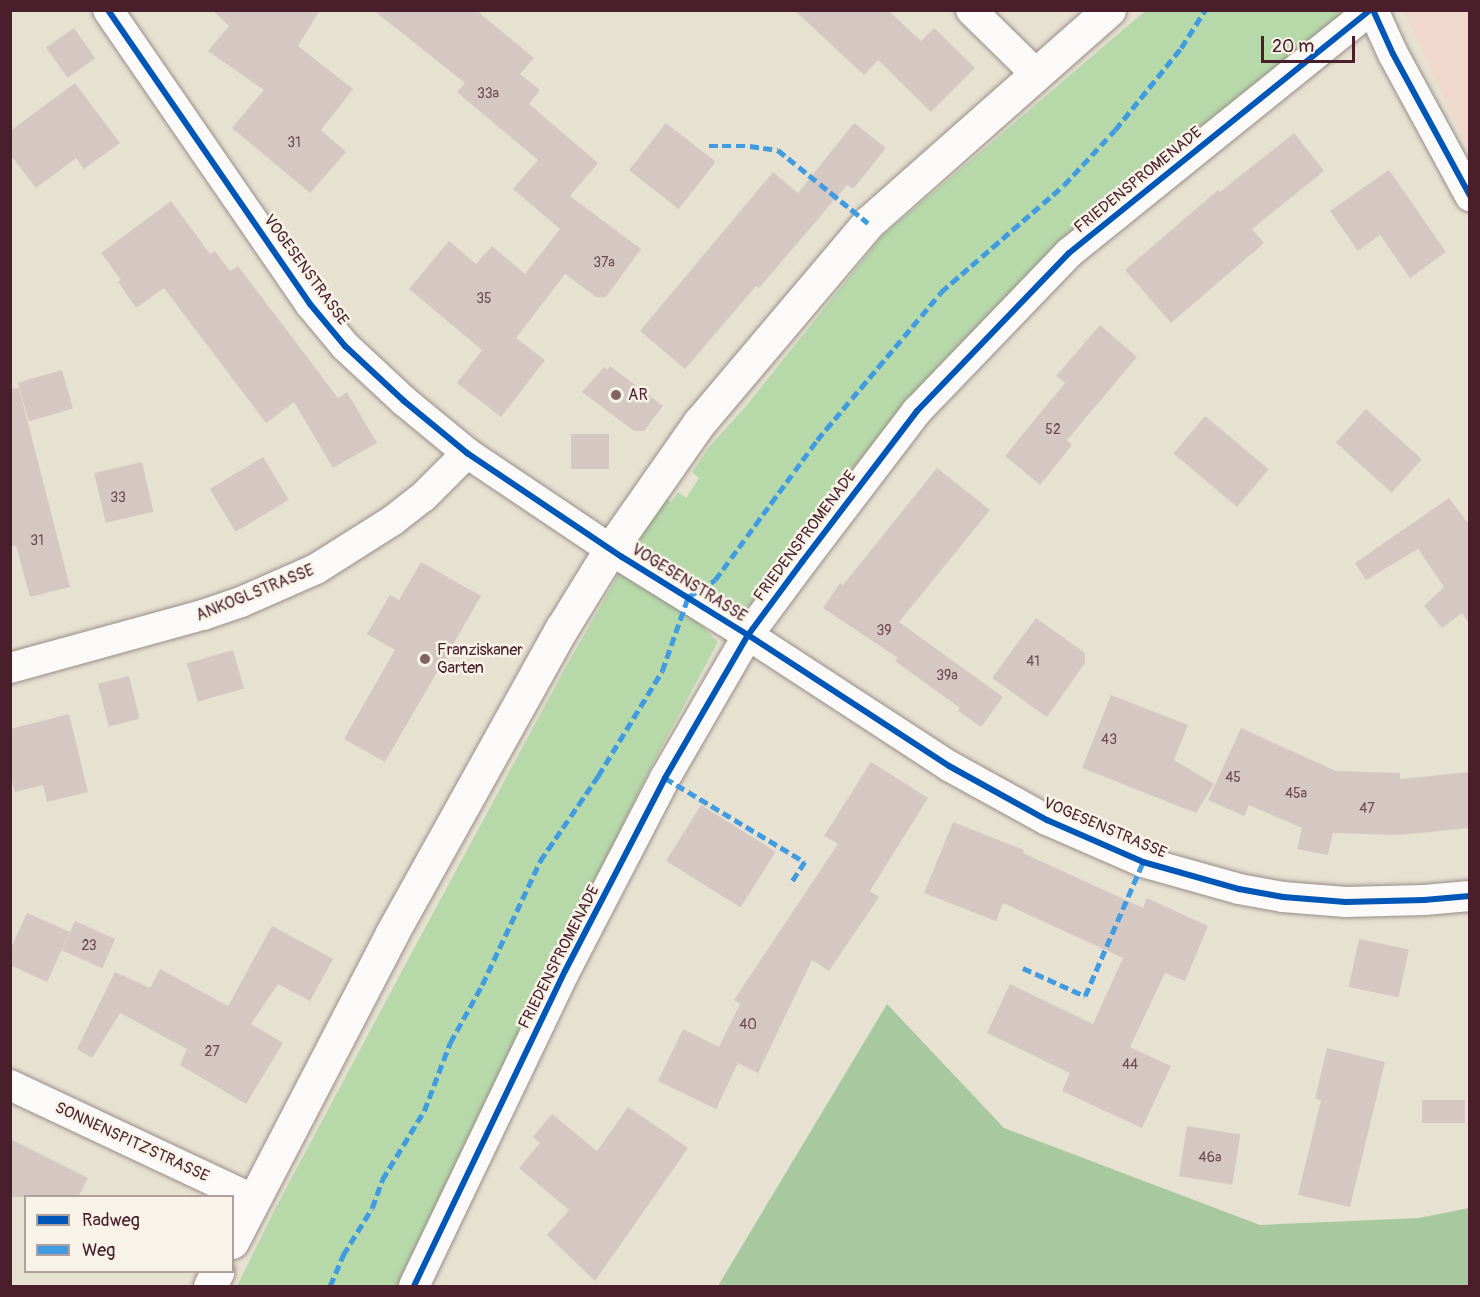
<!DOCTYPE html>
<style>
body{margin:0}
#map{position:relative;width:1480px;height:1297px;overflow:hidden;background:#e7e1d2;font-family:Pangolin,sans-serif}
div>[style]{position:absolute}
.built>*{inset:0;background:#f0d8cd}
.green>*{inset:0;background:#b7d9aa}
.forest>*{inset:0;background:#a8c89f}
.building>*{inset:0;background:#d5c8c2;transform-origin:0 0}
.roads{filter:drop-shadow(0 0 2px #988d88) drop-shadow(0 0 2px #988d88)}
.street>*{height:30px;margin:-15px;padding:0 15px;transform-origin:15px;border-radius:15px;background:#fbfaf8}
.secondary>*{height:33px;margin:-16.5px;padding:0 16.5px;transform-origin:16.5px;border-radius:16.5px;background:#fbfaf8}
.quiet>*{height:4.5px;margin-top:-2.25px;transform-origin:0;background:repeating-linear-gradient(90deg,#409be1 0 9px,transparent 0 13.5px)}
.cycleway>*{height:6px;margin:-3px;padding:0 3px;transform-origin:3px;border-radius:3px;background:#0057b8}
.dots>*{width:16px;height:16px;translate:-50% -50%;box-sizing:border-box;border:3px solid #f7f3e8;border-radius:50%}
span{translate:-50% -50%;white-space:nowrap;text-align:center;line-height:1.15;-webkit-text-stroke:5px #f7f3e8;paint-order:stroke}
.number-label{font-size:14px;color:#6d4951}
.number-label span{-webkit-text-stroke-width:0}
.street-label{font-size:16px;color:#4a1f2b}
.poi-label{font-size:16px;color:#4a1f2b}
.left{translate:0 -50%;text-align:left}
.frame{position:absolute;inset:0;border:12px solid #4a1f2b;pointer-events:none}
.legend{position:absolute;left:24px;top:1195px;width:210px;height:78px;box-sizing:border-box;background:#f7f3e8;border:2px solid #b29e9c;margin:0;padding:8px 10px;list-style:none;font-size:18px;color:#4a1f2b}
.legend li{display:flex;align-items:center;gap:12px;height:30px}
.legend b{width:30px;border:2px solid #b29e9c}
.scale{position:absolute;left:1261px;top:36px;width:94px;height:27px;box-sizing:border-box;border:3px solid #4a1f2b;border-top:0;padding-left:8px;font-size:18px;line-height:21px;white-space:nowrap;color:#4a1f2b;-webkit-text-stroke:4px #f7f3e8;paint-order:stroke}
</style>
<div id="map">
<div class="built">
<div style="clip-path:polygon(1404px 11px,1469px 11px,1469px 152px)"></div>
</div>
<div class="green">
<div style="clip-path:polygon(1145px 11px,1342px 11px,1344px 15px,909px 406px,744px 612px,633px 544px,666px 499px,671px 502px,678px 492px,686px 498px,699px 478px,692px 472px,709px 447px,746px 406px,882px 236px)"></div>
<div style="clip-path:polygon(622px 568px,692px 616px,718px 642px,651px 767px,401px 1286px,237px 1286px,275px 1209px,411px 954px,564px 670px)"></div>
</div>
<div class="forest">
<div style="clip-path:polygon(887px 1004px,1004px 1128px,1260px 1225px,1419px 1218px,1469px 1208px,1469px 1286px,718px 1286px)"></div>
</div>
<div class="building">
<div style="clip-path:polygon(212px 10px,320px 10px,298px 46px,353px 89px,321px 130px,346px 152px,310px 193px,232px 128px,264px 90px,208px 51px,229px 26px)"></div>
<div style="clip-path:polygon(373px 10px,476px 10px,534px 58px,520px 74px,540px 90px,529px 104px,598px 163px,570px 196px,641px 249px,606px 297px,596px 297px,565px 274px,516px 338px,545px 360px,501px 417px,457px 383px,482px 350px,409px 289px,449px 241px,476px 264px,492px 246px,525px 274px,560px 229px,513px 189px,538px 160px,457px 92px,465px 83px)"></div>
<div style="clip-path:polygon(794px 10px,888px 10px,921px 41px,934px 28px,975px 68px,931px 112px,878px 60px,864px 75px)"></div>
<div style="left:74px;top:28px;width:37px;height:34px;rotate:55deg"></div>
<div style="clip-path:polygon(75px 83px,120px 143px,84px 169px,76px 158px,36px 188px,10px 154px,10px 131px)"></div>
<div style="left:666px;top:123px;width:63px;height:60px;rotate:38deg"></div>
<div style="clip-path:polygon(854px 123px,886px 148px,853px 189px,847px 185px,759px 288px,756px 286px,685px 369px,640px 331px,773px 172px,798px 193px)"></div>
<div style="clip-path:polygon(1294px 133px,1324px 171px,1252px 229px,1264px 243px,1171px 323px,1125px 270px,1218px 190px,1220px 192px)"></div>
<div style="clip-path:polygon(1389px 170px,1446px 252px,1410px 278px,1380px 235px,1358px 251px,1330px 211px)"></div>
<div style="clip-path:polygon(171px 201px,210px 254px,215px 251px,230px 271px,238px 266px,338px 398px,347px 392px,377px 443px,333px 468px,294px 402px,266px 423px,164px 288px,136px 308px,118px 282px,121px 280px,101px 253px)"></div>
<div style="clip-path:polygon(1100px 325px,1137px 357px,1067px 440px,1072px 445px,1040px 485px,1005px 456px,1065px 383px,1056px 376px)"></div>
<div style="clip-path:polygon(610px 366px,663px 406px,644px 431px,634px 431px,582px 392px,604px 367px,607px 370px)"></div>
<div style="left:62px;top:370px;width:40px;height:46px;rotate:74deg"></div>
<div style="clip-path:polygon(19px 388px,70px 587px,30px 597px,16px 545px,10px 547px,10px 389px)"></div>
<div style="left:1366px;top:409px;width:75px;height:45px;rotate:42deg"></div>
<div style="left:1205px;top:416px;width:83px;height:49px;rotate:40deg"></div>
<div style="left:571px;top:434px;width:38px;height:35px"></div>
<div style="left:263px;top:457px;width:50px;height:62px;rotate:59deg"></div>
<div style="left:142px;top:462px;width:51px;height:49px;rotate:77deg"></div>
<div style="clip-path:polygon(937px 468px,990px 510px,899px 622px,1003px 697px,981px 727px,958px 711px,960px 708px,895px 661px,898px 658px,823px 608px,840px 583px,843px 585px)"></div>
<div style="clip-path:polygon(1449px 498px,1470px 526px,1470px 625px,1462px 613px,1442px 628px,1424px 606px,1444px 587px,1418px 549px,1366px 580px,1355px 563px)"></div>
<div style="clip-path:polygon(421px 562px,481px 596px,385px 762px,344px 739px,395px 650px,367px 634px,390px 595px,399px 600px)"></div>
<div style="clip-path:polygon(1036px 618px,1085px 653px,1085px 663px,1047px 717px,992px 678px)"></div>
<div style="left:233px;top:650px;width:40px;height:48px;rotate:74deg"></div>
<div style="left:129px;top:676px;width:44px;height:32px;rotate:76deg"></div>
<div style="clip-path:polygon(1111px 695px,1188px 725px,1174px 760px,1214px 784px,1196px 813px,1082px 768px)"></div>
<div style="clip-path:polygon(69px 714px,88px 792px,47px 802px,43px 785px,15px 792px,10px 774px,10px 729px)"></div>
<div style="clip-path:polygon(1241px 728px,1336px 771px,1400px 773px,1400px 779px,1470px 772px,1470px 828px,1398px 835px,1333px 833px,1328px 855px,1297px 849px,1302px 828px,1249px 805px,1244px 816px,1208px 800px)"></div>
<div style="clip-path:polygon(871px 762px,928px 798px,870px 891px,879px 897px,829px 971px,812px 960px,758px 1073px,738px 1063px,716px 1109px,658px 1081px,683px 1029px,719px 1047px,740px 1004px,734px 1000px,838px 844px,824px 836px)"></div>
<div style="left:701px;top:805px;width:88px;height:66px;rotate:32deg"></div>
<div style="clip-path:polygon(953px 822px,1024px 850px,1023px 853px,1143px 908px,1147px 898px,1208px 926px,1185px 981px,1165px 973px,1130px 1047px,1171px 1066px,1142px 1128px,1062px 1091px,1070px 1073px,987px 1033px,1010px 984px,1093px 1024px,1123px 958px,1003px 903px,996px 921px,924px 893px)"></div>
<div style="clip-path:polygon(27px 913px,70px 932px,47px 982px,10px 965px,10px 950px)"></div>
<div style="left:75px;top:921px;width:44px;height:32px;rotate:24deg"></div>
<div style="clip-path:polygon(272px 926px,333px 959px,310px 1001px,278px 984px,251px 1024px,283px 1043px,246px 1104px,180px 1065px,187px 1049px,120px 1013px,92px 1058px,77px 1049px,115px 972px,150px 988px,160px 969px,228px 1006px)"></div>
<div style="left:1359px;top:939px;width:51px;height:49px;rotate:12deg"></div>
<div style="clip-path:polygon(1327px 1048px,1385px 1062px,1350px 1207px,1298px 1195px,1321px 1100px,1315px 1099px)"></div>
<div style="left:1465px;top:1100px;width:23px;height:43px;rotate:90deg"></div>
<div style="clip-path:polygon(628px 1107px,688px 1148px,595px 1281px,547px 1235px,569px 1210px,519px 1168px,540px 1143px,533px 1137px,552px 1114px,597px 1151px)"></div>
<div style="left:1187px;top:1126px;width:54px;height:51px;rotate:9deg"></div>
<div style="clip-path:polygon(10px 1139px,88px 1178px,78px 1197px,10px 1197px)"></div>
</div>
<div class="roads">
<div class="street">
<div style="left:108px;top:10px;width:357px;rotate:55.5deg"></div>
<div style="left:310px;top:304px;width:55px;rotate:50.2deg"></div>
<div style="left:345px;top:346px;width:81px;rotate:43deg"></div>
<div style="left:404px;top:401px;width:82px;rotate:39.5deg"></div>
<div style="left:467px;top:453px;width:187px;rotate:33.9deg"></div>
<div style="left:622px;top:557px;width:148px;rotate:31.8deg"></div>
<div style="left:748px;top:635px;width:240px;rotate:33.1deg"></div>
<div style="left:949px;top:766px;width:112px;rotate:28.9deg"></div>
<div style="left:1047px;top:820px;width:105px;rotate:23.6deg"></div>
<div style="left:1143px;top:862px;width:100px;rotate:15.7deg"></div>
<div style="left:1239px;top:889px;width:45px;rotate:10.3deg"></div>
<div style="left:1283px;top:897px;width:63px;rotate:4.5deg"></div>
<div style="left:1346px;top:902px;width:78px;rotate:-1.5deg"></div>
<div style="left:1424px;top:900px;width:46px;rotate:-5deg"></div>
<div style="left:971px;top:10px;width:90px;rotate:44.5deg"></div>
<div style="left:1373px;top:10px;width:48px;rotate:65.6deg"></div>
<div style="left:1393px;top:54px;width:162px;rotate:61.5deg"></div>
<div style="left:10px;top:668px;width:200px;rotate:-15.4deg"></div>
<div style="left:203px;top:615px;width:40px;rotate:-18.9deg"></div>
<div style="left:241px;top:602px;width:82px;rotate:-23.7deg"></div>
<div style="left:316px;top:569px;width:90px;rotate:-32.3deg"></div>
<div style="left:392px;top:521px;width:39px;rotate:-38deg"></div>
<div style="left:423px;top:497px;width:62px;rotate:-45deg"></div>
<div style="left:10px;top:1085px;width:270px;rotate:25.2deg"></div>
<div style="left:414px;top:1286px;width:349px;rotate:-64.4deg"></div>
<div style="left:565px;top:971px;width:217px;rotate:-62.6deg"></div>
<div style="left:665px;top:778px;width:165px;rotate:-59.9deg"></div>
<div style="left:748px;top:635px;width:91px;rotate:-53.5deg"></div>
<div style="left:802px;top:562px;width:190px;rotate:-52.7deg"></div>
<div style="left:917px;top:411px;width:219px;rotate:-46.1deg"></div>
<div style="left:1069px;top:253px;width:387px;rotate:-38.9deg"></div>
</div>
<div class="secondary">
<div style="left:232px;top:1242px;width:348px;rotate:-62.6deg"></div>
<div style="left:392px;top:933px;width:349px;rotate:-60.9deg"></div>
<div style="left:562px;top:628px;width:92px;rotate:-58.4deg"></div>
<div style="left:610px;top:550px;width:155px;rotate:-55deg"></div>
<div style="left:699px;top:423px;width:262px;rotate:-49.8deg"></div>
<div style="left:868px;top:223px;width:322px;rotate:-41.5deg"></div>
<div style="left:210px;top:1286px;width:16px;rotate:-63deg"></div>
</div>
</div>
<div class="quiet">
<div style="left:709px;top:146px;width:41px"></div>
<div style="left:750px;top:146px;width:28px;rotate:8deg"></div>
<div style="left:778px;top:150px;width:116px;rotate:39deg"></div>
<div style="left:665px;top:778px;width:163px;rotate:31deg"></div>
<div style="left:805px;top:862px;width:27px;rotate:123deg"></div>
<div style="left:1023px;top:968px;width:68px;rotate:24.3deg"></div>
<div style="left:1085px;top:996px;width:146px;rotate:-66.6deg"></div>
<div style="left:330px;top:1286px;width:34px;rotate:-67deg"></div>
<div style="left:343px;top:1255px;width:55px;rotate:-58.3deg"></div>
<div style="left:372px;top:1208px;width:30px;rotate:-70deg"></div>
<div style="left:382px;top:1180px;width:81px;rotate:-58.7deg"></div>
<div style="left:424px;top:1111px;width:73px;rotate:-69.1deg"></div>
<div style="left:450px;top:1043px;width:66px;rotate:-61.1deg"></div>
<div style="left:482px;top:985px;width:137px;rotate:-64.9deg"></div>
<div style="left:540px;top:861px;width:103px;rotate:-55.7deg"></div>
<div style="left:598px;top:776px;width:123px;rotate:-58.6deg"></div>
<div style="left:662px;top:671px;width:78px;rotate:-70.6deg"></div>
<div style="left:688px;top:597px;width:32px;rotate:-32deg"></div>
<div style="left:715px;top:580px;width:173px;rotate:-53.9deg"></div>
<div style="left:817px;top:440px;width:193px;rotate:-50deg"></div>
<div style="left:941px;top:292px;width:163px;rotate:-41deg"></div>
<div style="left:1064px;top:185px;width:75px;rotate:-47.2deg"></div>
<div style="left:1115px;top:130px;width:105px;rotate:-51.2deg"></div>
<div style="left:1181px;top:48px;width:45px;rotate:-57.7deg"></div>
</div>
<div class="cycleway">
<div style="left:108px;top:10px;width:357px;rotate:55.5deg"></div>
<div style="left:310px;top:304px;width:55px;rotate:50.2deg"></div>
<div style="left:345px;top:346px;width:81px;rotate:43deg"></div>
<div style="left:404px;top:401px;width:82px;rotate:39.5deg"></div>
<div style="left:467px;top:453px;width:187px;rotate:33.9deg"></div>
<div style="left:622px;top:557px;width:148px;rotate:31.8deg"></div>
<div style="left:748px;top:635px;width:240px;rotate:33.1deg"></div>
<div style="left:949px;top:766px;width:112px;rotate:28.9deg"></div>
<div style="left:1047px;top:820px;width:105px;rotate:23.6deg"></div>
<div style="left:1143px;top:862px;width:100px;rotate:15.7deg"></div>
<div style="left:1239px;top:889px;width:45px;rotate:10.3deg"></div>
<div style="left:1283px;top:897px;width:63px;rotate:4.5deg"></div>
<div style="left:1346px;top:902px;width:78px;rotate:-1.5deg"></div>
<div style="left:1424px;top:900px;width:46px;rotate:-5deg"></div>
<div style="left:1373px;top:10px;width:48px;rotate:65.6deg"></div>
<div style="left:1393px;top:54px;width:162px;rotate:61.5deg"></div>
<div style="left:414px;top:1286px;width:349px;rotate:-64.4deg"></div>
<div style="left:565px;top:971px;width:217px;rotate:-62.6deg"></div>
<div style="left:665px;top:778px;width:165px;rotate:-59.9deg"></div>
<div style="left:748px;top:635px;width:91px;rotate:-53.5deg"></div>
<div style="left:802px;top:562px;width:190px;rotate:-52.7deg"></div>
<div style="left:917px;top:411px;width:219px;rotate:-46.1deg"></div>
<div style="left:1069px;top:253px;width:387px;rotate:-38.9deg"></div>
</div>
<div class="dots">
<div style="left:616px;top:395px;background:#816365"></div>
<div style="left:425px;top:659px;background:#816365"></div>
</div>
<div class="number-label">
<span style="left:488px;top:94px">33a</span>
<span style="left:294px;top:143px">31</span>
<span style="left:604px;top:263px">37a</span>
<span style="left:484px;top:299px">35</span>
<span style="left:1053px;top:430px">52</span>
<span style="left:118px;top:498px">33</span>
<span style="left:37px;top:541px">31</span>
<span style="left:884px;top:631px">39</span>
<span style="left:1033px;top:662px">41</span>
<span style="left:947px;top:676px">39a</span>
<span style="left:1109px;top:740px">43</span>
<span style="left:1233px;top:778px">45</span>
<span style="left:1296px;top:794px">45a</span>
<span style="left:1367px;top:809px">47</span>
<span style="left:89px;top:946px">23</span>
<span style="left:748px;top:1025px">40</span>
<span style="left:212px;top:1052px">27</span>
<span style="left:1130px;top:1065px">44</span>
<span style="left:1210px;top:1158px">46a</span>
</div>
<div class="street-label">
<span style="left:1138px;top:180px;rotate:-39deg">FRIEDENSPROMENADE</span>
<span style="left:306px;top:270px;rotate:54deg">VOGESENSTRASSE</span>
<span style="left:805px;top:536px;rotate:-53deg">FRIEDENSPROMENADE</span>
<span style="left:689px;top:583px;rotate:32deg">VOGESENSTRASSE</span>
<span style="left:255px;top:593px;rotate:-22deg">ANKOGLSTRASSE</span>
<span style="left:1105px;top:828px;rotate:23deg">VOGESENSTRASSE</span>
<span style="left:559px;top:957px;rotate:-63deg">FRIEDENSPROMENADE</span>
<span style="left:132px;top:1142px;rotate:25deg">SONNENSPITZSTRASSE</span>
</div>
<div class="poi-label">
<span class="left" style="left:628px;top:395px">AR</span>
<span class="left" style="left:437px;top:659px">Franziskaner<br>Garten</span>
</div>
<div class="frame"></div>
<ul class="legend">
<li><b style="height:8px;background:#0057b8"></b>Radweg</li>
<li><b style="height:8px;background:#409be1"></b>Weg</li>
</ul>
<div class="scale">20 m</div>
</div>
